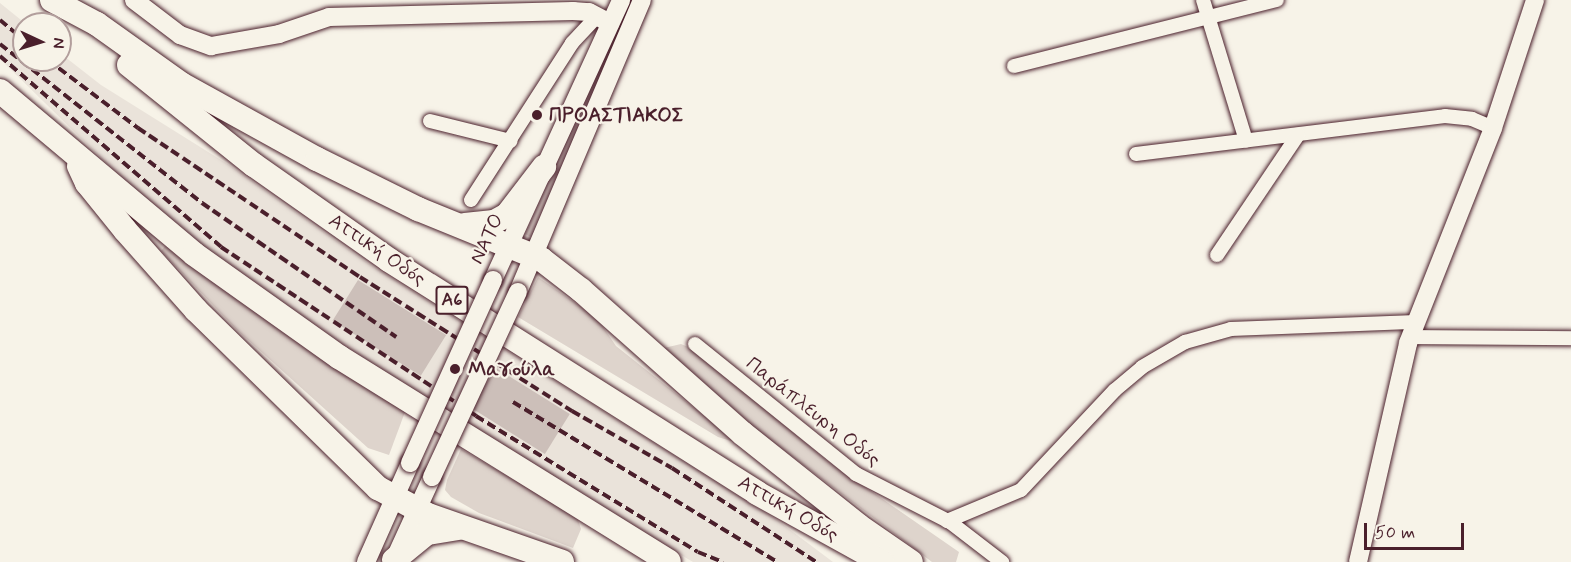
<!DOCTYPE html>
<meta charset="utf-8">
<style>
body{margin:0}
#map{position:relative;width:1571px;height:562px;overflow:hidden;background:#f7f3e8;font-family:Mynerve,sans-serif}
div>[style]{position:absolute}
.built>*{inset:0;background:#eae3da}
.green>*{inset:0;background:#ded4cc}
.building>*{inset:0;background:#ccbfb9;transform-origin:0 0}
.roads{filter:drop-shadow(0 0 2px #4a1f2b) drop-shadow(0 0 2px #4a1f2b)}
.street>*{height:14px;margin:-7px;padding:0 7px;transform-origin:7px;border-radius:7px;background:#f7f3e8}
.secondary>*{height:18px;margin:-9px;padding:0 9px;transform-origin:9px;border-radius:9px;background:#f7f3e8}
.highway>*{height:24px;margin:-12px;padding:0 12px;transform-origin:12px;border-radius:12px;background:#f7f3e8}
.rail>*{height:4px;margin-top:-2px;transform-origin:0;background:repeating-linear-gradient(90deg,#4a1f2b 0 9px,transparent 0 13.5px)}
.bridges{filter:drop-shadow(0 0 2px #4a1f2b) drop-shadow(0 0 2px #4a1f2b)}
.secondary-bridge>*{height:18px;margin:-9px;padding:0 9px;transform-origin:9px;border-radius:9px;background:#f7f3e8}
.dots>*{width:16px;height:16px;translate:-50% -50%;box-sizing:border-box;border:3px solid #f7f3e8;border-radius:50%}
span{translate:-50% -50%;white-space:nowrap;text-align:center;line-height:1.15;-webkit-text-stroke:4.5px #f7f3e8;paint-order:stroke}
.shield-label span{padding:2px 4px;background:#f7f3e8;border:2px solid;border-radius:4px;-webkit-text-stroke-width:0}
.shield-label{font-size:18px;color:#4a1f2b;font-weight:700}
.poi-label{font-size:20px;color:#4a1f2b;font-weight:700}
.left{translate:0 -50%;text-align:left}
.street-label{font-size:20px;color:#4a1f2b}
.north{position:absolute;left:12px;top:12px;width:60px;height:60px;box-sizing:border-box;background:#f7f3e8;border:2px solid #b29e9c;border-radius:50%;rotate:94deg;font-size:16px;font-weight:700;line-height:24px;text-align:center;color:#4a1f2b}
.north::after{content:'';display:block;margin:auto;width:21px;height:27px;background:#4a1f2b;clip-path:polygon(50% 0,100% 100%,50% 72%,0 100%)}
.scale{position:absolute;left:1364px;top:523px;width:100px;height:27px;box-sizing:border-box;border:3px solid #4a1f2b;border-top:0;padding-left:8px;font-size:18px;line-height:21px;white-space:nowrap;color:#4a1f2b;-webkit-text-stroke:4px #f7f3e8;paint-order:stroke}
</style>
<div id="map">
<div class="built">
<div style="clip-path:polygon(0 3px,26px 24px,24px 60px,60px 60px,60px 53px,101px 85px,229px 165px,369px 264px,777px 520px,833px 562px,693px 562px,420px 399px,180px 235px,0 59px)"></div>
</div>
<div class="green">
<div style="clip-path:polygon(621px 15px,627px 19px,533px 238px,525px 234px)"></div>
<div style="clip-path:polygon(166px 245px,405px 412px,389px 455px,368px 448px,237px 330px,161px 251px)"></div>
<div style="clip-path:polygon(538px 277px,597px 318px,616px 346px,732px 438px,731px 441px,718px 437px,518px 317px)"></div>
<div style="clip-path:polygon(681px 344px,693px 349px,826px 460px,959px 552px,956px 562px,932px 562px,733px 412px,664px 348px)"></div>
<div style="clip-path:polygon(461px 449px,577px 517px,581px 529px,573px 548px,479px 513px,451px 497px,445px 490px,447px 480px)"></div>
</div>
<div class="building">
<div style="left:358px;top:280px;width:104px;height:48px;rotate:32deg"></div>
<div style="left:496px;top:368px;width:87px;height:47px;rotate:32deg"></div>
</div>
<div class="roads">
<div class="street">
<div style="left:1203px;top:0;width:147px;rotate:73deg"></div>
<div style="left:1014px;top:66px;width:271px;rotate:-14.1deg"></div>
<div style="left:430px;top:121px;width:83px;rotate:13.9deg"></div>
<div style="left:1136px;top:154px;width:311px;rotate:-7deg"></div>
<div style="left:1445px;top:116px;width:27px;rotate:6deg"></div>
<div style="left:1472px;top:119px;width:23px;rotate:23deg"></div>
<div style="left:471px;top:200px;width:187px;rotate:-57.2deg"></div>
<div style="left:572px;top:43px;width:37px;rotate:-47deg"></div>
<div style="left:1217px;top:255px;width:145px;rotate:-56deg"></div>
<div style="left:1410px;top:337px;width:161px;rotate:0.4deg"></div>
<div style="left:695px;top:344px;width:207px;rotate:38.9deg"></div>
<div style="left:856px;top:474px;width:106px;rotate:27.1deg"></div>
<div style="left:950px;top:522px;width:66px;rotate:37.6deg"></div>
<div style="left:947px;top:521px;width:80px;rotate:-22.7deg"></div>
<div style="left:1021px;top:490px;width:137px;rotate:-46.8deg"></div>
<div style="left:1115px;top:390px;width:35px;rotate:-40deg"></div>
<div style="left:1142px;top:367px;width:50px;rotate:-30.2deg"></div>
<div style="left:1185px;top:342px;width:48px;rotate:-15.8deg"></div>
<div style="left:1231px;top:329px;width:185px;rotate:-2.2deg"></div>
</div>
<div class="secondary">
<div style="left:134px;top:0;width:58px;rotate:37.3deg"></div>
<div style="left:180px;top:35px;width:33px;rotate:20deg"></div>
<div style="left:211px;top:46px;width:69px;rotate:-10deg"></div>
<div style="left:279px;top:34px;width:53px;rotate:-18.8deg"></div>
<div style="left:329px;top:17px;width:244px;rotate:-1.4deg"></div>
<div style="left:573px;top:11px;width:16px;rotate:4deg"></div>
<div style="left:589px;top:12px;width:24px;rotate:28deg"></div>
<div style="left:493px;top:280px;width:308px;rotate:-65.4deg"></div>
<div style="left:518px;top:292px;width:317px;rotate:-67deg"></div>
<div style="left:395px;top:558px;width:89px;rotate:-65.4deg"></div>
<div style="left:366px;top:562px;width:108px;rotate:-66deg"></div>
<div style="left:1358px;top:562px;width:225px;rotate:-77.1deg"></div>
<div style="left:1408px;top:343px;width:231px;rotate:-68.4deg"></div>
<div style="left:1493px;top:128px;width:135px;rotate:-71.8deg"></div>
</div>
<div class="highway">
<div style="left:52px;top:0;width:51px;rotate:28.1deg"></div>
<div style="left:97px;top:24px;width:103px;rotate:35.5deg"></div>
<div style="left:181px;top:84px;width:155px;rotate:28.9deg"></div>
<div style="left:317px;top:159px;width:113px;rotate:26.3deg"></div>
<div style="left:418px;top:209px;width:133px;rotate:22.1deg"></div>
<div style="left:541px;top:259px;width:51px;rotate:37.8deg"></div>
<div style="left:581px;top:290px;width:215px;rotate:41.6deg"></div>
<div style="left:742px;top:433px;width:149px;rotate:38.5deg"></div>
<div style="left:859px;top:526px;width:63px;rotate:34.7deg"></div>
<div style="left:129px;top:65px;width:160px;rotate:38.7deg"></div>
<div style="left:254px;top:165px;width:165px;rotate:35.1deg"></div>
<div style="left:389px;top:260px;width:436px;rotate:32.3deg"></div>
<div style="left:757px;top:493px;width:143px;rotate:28.9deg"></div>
<div style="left:0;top:91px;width:253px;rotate:40deg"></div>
<div style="left:194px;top:254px;width:178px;rotate:35.4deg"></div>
<div style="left:339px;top:357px;width:388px;rotate:31.8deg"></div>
<div style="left:79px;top:166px;width:19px;rotate:65deg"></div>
<div style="left:87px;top:183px;width:60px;rotate:51deg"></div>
<div style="left:125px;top:230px;width:107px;rotate:48.4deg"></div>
<div style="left:196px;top:310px;width:255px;rotate:44.4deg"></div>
<div style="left:378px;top:488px;width:57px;rotate:28.4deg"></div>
<div style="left:428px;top:515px;width:142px;rotate:19.3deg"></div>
<div style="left:465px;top:225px;width:29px;rotate:-6deg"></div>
<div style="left:494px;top:222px;width:15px;rotate:-28deg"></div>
<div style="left:507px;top:215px;width:61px;rotate:-52.4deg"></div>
<div style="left:394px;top:560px;width:43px;rotate:-39.3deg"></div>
<div style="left:427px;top:533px;width:32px;rotate:-9deg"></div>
</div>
</div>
<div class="rail">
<div style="left:0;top:20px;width:31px;rotate:40deg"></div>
<div style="left:0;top:44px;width:257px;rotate:38.2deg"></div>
<div style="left:202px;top:203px;width:236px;rotate:34.6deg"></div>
<div style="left:0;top:56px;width:292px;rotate:40.8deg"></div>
<div style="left:221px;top:247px;width:306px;rotate:33.5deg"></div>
<div style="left:476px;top:416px;width:260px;rotate:31.5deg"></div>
<div style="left:698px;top:552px;width:27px;rotate:22deg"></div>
<div style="left:48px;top:60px;width:113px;rotate:37.1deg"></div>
<div style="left:138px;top:128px;width:267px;rotate:33.9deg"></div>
<div style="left:360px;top:277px;width:251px;rotate:32.3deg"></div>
<div style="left:572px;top:411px;width:115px;rotate:29.7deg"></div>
<div style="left:672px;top:468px;width:172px;rotate:33.1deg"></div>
<div style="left:513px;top:402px;width:309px;rotate:31.2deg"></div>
</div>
<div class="bridges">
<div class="secondary-bridge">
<div style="left:410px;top:463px;width:201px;rotate:-65.6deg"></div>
<div style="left:432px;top:477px;width:204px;rotate:-65.1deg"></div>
</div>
</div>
<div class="dots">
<div style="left:537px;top:115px;background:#4a1f2b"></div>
<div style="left:455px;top:369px;background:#4a1f2b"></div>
</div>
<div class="shield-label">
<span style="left:452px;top:300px">Α6</span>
</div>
<div class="poi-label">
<span class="left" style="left:549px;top:115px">ΠΡΟΑΣΤΙΑΚΟΣ</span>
<span class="left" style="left:468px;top:369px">Μαγούλα</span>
</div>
<div class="street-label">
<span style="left:487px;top:239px;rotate:-65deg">ΝΑΤΟ</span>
<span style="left:377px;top:250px;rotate:34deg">Αττική Οδός</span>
<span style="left:813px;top:412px;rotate:38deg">Παράπλευρη Οδός</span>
<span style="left:788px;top:509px;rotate:30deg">Αττική Οδός</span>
</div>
<div class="north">N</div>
<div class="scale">50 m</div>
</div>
